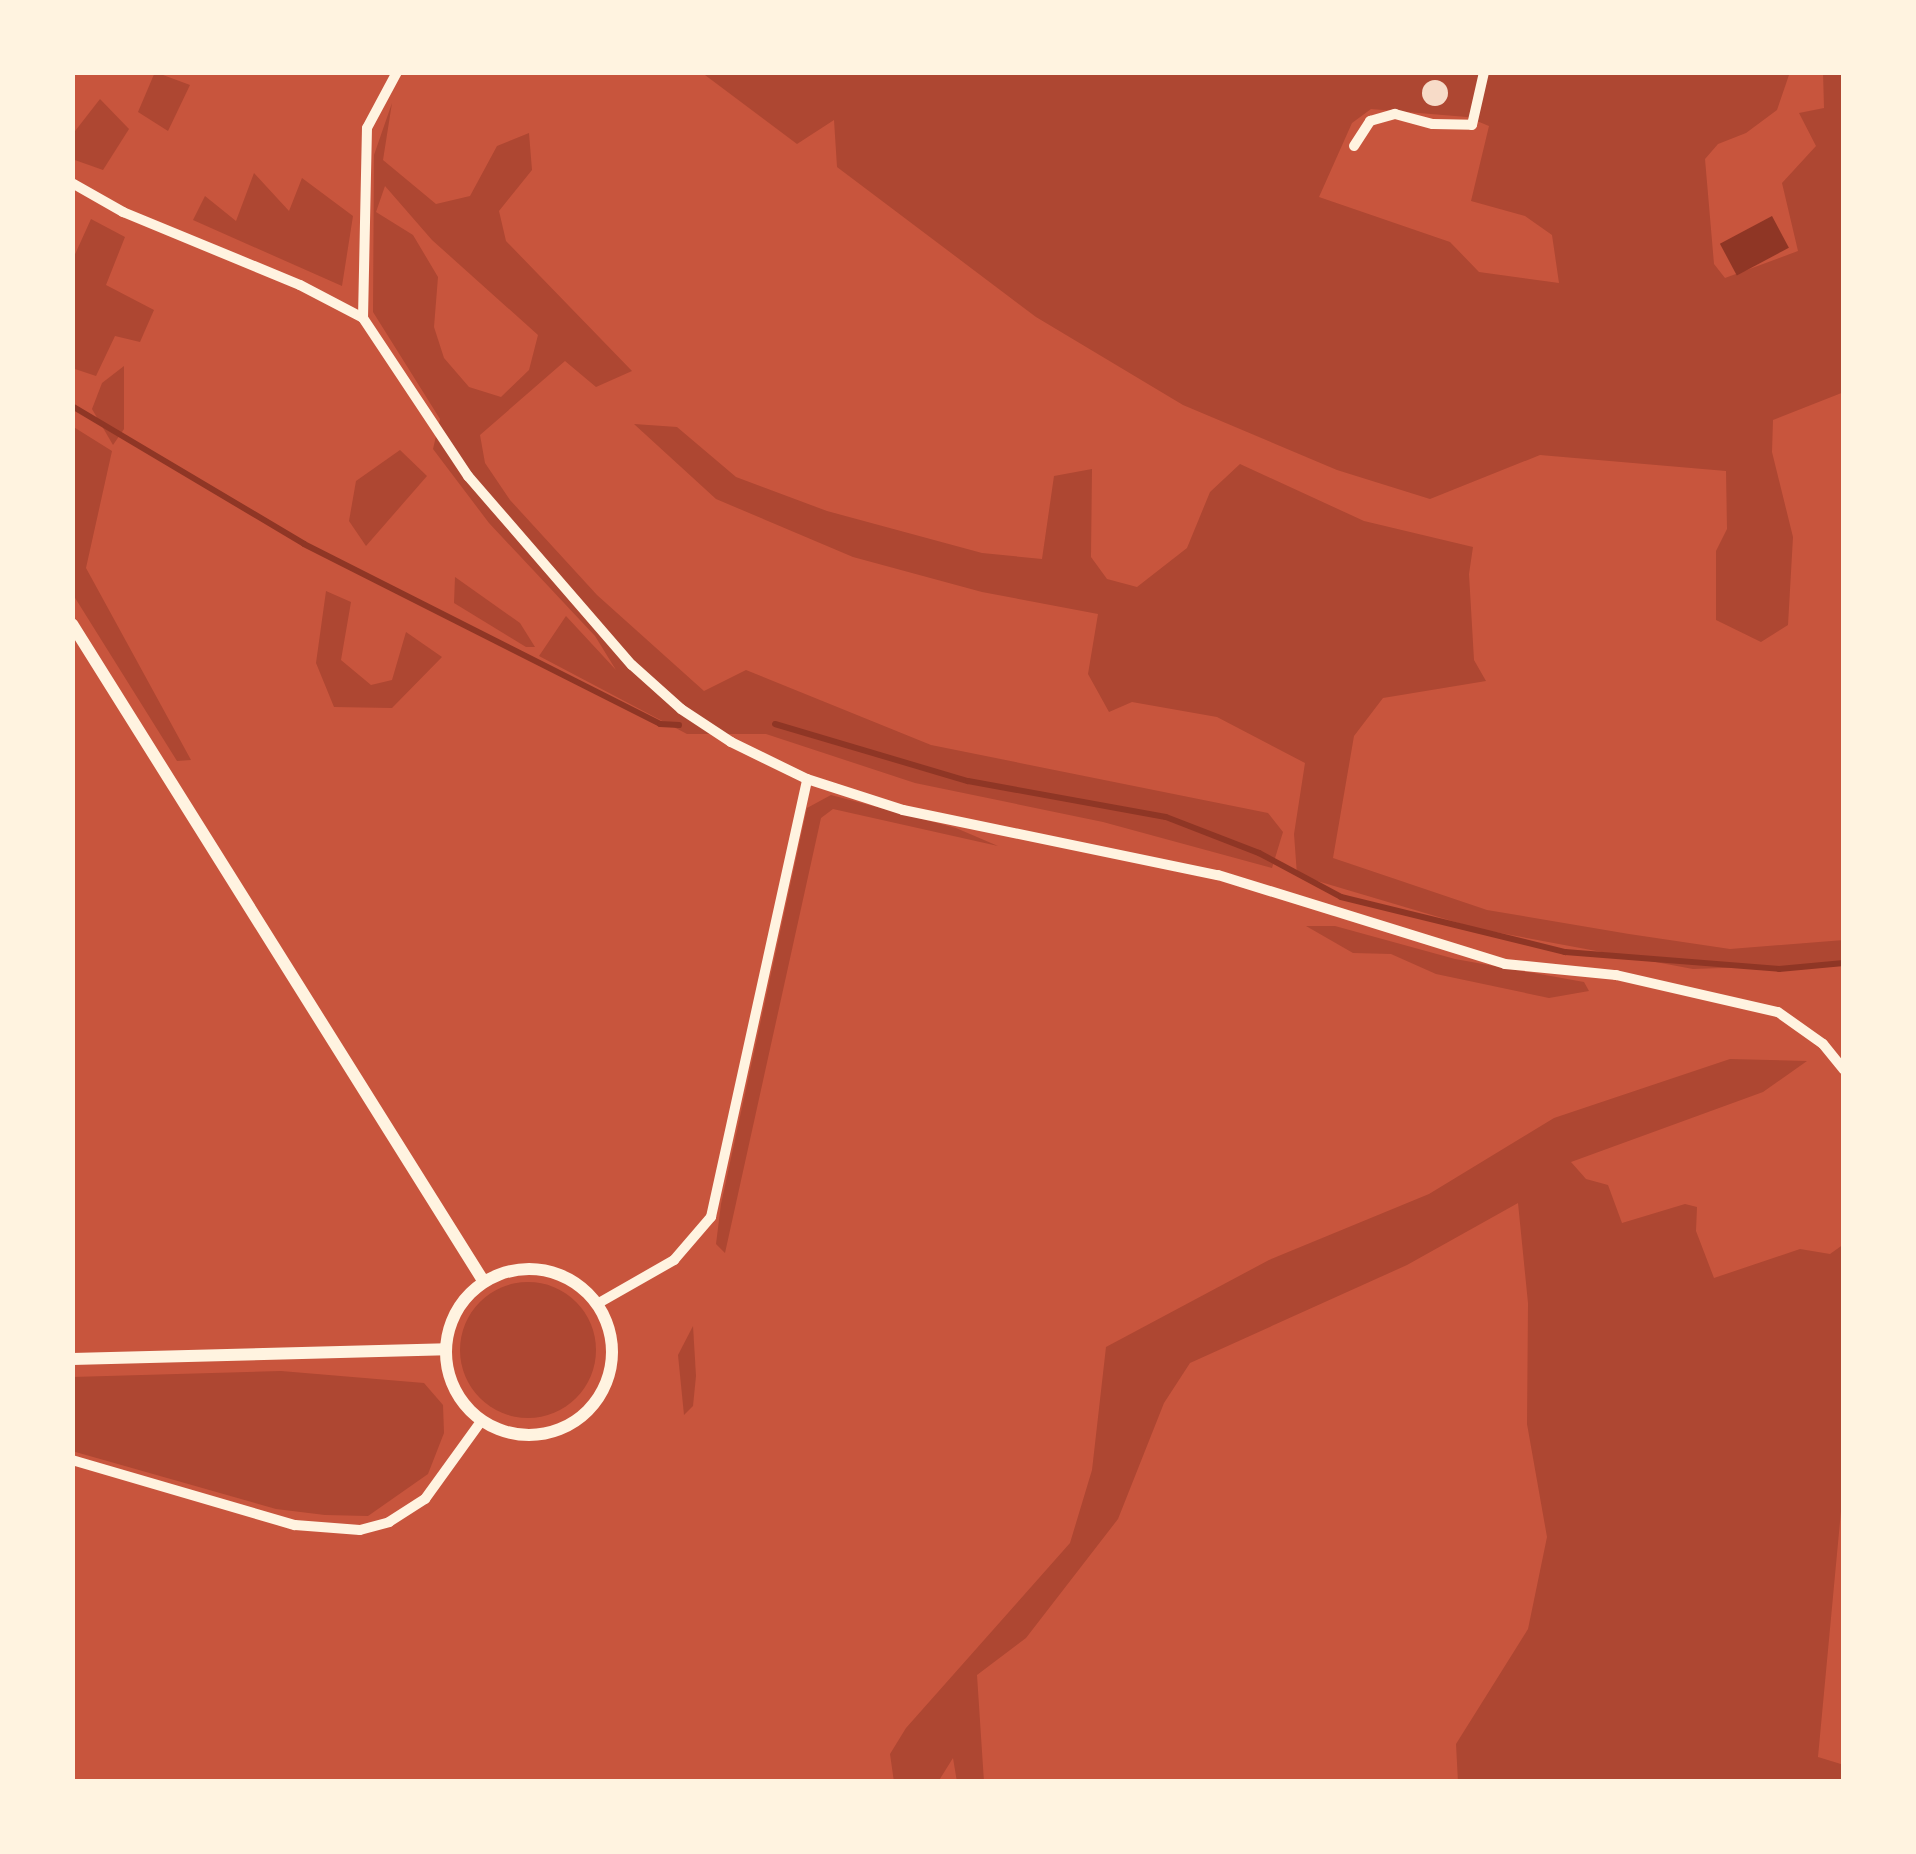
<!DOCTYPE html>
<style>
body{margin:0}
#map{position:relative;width:1916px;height:1854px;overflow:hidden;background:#c8553d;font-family:Arial,sans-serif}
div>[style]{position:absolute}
.green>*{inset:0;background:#ae4732}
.round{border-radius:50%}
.water>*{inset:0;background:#8f3625;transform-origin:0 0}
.stream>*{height:6px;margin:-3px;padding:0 3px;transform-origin:3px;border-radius:3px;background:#8f3625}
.building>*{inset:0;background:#f7dbc8}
.minor>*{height:10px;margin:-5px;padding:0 5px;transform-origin:5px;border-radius:5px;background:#fff3e0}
.tertiary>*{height:12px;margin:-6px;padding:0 6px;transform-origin:6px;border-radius:6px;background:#fff3e0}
.tertiary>.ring{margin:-6px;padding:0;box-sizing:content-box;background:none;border:12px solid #fff3e0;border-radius:50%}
span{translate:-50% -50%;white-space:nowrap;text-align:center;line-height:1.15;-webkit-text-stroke:12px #fff3e0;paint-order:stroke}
.frame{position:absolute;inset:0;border:75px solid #fff3e0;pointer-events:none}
</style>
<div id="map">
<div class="green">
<div style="clip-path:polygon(155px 72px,190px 85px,168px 131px,138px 112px)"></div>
<div style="clip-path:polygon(evenodd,701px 72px,1790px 72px,1777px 110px,1746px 133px,1718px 144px,1705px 159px,1714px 264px,1725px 278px,1798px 251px,1782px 183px,1816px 146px,1799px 113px,1824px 108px,1823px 72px,1844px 72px,1844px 392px,1773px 420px,1772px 452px,1793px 537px,1788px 625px,1761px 642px,1716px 620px,1716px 551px,1727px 529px,1726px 471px,1540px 455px,1430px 499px,1337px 470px,1183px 405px,1036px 317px,837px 167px,834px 120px,797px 144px,701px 72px,1371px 109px,1467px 117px,1489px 126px,1471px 201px,1525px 216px,1552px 235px,1559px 283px,1479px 272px,1450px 242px,1319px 197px,1352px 123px,1371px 109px)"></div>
<div style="clip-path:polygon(100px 99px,129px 129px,103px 170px,72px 159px,72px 135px)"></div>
<div style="clip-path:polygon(evenodd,392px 103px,383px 160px,436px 204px,470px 196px,497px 146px,529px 133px,532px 170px,499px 211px,506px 241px,632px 371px,596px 387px,565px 361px,480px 435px,485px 463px,510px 500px,597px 595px,704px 691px,746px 670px,931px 745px,1268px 813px,1283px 832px,1272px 868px,1103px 822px,915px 783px,766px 734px,687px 734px,539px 656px,566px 616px,616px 670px,595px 636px,489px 523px,433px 449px,440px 419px,373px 312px,374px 155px,392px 103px,385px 186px,432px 240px,538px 335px,529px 370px,501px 397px,469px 387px,444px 358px,434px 327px,438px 277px,413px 235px,376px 212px,385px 186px)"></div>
<div style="clip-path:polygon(254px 173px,289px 211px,302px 178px,353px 216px,342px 286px,193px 220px,205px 196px,236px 221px)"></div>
<div style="clip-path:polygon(91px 219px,125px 237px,106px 285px,154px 310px,140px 342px,115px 336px,96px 376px,72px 368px,72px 261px)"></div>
<div style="clip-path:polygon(124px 366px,124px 429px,113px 445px,92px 409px,102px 383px)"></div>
<div style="clip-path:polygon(634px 424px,677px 427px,736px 477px,827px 511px,982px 553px,1042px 559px,1054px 476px,1092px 469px,1091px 557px,1107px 579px,1137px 587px,1187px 548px,1210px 492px,1240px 464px,1364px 521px,1473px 547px,1469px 574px,1474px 660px,1486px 681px,1383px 698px,1354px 736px,1333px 858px,1487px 910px,1629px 934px,1730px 949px,1844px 940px,1844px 964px,1693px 969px,1479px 929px,1297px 875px,1294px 834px,1305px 763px,1217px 717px,1132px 702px,1109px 712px,1088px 674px,1098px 614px,982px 592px,853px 557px,716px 499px)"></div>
<div style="clip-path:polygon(72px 426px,112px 451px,86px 568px,191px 760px,177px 761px,72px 593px)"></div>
<div style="clip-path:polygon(400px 450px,427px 476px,366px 546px,349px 521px,356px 481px)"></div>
<div style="clip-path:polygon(455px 577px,520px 623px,535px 647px,526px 647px,454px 603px)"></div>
<div style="clip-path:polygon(326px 591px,351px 602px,341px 660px,371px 685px,392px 680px,406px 632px,442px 657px,392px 708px,334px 707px,316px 663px)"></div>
<div style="clip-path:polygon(831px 795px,956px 828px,998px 846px,833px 809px,821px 818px,725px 1253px,716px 1244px,721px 1204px,807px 808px)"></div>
<div style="clip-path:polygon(1306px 926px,1335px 926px,1455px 959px,1584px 982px,1589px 991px,1549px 998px,1436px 974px,1391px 954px,1353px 953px)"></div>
<div style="clip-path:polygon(1730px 1059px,1807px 1061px,1763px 1092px,1571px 1162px,1586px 1179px,1608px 1185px,1622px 1223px,1685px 1204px,1697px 1207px,1696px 1231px,1714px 1278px,1800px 1249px,1830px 1254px,1844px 1244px,1844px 1479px,1818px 1757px,1844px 1765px,1844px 1782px,1458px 1782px,1456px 1744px,1528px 1629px,1547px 1537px,1527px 1424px,1528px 1303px,1518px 1203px,1407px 1265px,1190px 1363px,1164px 1403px,1118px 1519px,1026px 1638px,977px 1675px,984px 1782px,957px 1782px,953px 1758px,938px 1782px,894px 1782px,890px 1754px,906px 1728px,1070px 1543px,1092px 1470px,1106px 1347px,1269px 1260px,1429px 1194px,1554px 1118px)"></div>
<div class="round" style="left:460px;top:1282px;width:136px;height:136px"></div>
<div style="clip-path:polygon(693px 1326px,696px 1376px,693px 1406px,684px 1415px,678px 1355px)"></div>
<div style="clip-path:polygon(281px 1371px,424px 1383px,443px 1405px,444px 1433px,428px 1474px,368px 1516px,325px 1515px,276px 1509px,72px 1451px,72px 1377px)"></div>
</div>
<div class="water">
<div style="left:1772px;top:216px;width:36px;height:59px;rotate:62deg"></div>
</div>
<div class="stream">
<div style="left:72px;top:406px;width:270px;rotate:30.7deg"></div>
<div style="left:304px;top:544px;width:399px;rotate:26.8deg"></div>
<div style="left:660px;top:724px;width:19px;rotate:3deg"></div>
<div style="left:775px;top:724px;width:201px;rotate:16.5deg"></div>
<div style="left:968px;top:781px;width:201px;rotate:10.3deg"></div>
<div style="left:1166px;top:817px;width:100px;rotate:21.2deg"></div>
<div style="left:1259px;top:853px;width:93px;rotate:28.2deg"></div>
<div style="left:1341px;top:897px;width:231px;rotate:13.8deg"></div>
<div style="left:1565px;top:952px;width:215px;rotate:4.5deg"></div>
<div style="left:1779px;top:969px;width:65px;rotate:-5.3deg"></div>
</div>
<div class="building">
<div class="round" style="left:1422px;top:80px;width:26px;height:26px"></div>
</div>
<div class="minor">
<div style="left:1354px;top:146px;width:30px;rotate:-57deg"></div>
<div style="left:1370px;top:121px;width:26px;rotate:-16deg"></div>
<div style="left:1395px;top:114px;width:39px;rotate:15deg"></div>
<div style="left:1433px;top:124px;width:39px;rotate:1deg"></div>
<div style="left:1472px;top:125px;width:54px;rotate:-77.2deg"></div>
<div style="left:72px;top:183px;width:59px;rotate:29.6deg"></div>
<div style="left:123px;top:212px;width:191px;rotate:22.4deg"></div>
<div style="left:300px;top:285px;width:71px;rotate:27.6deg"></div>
<div style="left:363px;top:318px;width:190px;rotate:56.4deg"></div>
<div style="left:468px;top:476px;width:250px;rotate:49.1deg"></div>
<div style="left:632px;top:665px;width:66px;rotate:41.9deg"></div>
<div style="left:681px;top:709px;width:60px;rotate:33.4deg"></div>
<div style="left:731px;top:742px;width:85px;rotate:26deg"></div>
<div style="left:807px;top:779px;width:101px;rotate:17.9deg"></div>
<div style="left:903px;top:810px;width:322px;rotate:11.7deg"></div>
<div style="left:1218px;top:875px;width:300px;rotate:17.2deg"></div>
<div style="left:1505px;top:964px;width:112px;rotate:5.7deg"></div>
<div style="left:1616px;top:975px;width:166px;rotate:12.9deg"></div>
<div style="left:1778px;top:1012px;width:55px;rotate:35.4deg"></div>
<div style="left:1823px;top:1044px;width:33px;rotate:51deg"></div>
<div style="left:363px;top:318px;width:190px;rotate:-88.8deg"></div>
<div style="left:367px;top:128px;width:64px;rotate:-61.8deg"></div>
<div style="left:597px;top:1304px;width:89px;rotate:-29.7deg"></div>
<div style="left:674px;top:1260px;width:57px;rotate:-49.3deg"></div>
<div style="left:711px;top:1217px;width:448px;rotate:-77.6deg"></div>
<div style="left:72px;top:1460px;width:232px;rotate:16.3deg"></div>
<div style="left:295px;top:1525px;width:65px;rotate:4.4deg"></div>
<div style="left:360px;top:1530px;width:30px;rotate:-15deg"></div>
<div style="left:389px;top:1522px;width:43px;rotate:-32.6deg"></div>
<div style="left:425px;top:1499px;width:97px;rotate:-54.2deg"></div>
</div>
<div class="tertiary">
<div style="left:72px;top:624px;width:776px;rotate:57.95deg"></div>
<div class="ring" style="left:446px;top:1269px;width:154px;height:154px"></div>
<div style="left:72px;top:1359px;width:374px;rotate:-1.5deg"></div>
</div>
<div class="frame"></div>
</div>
